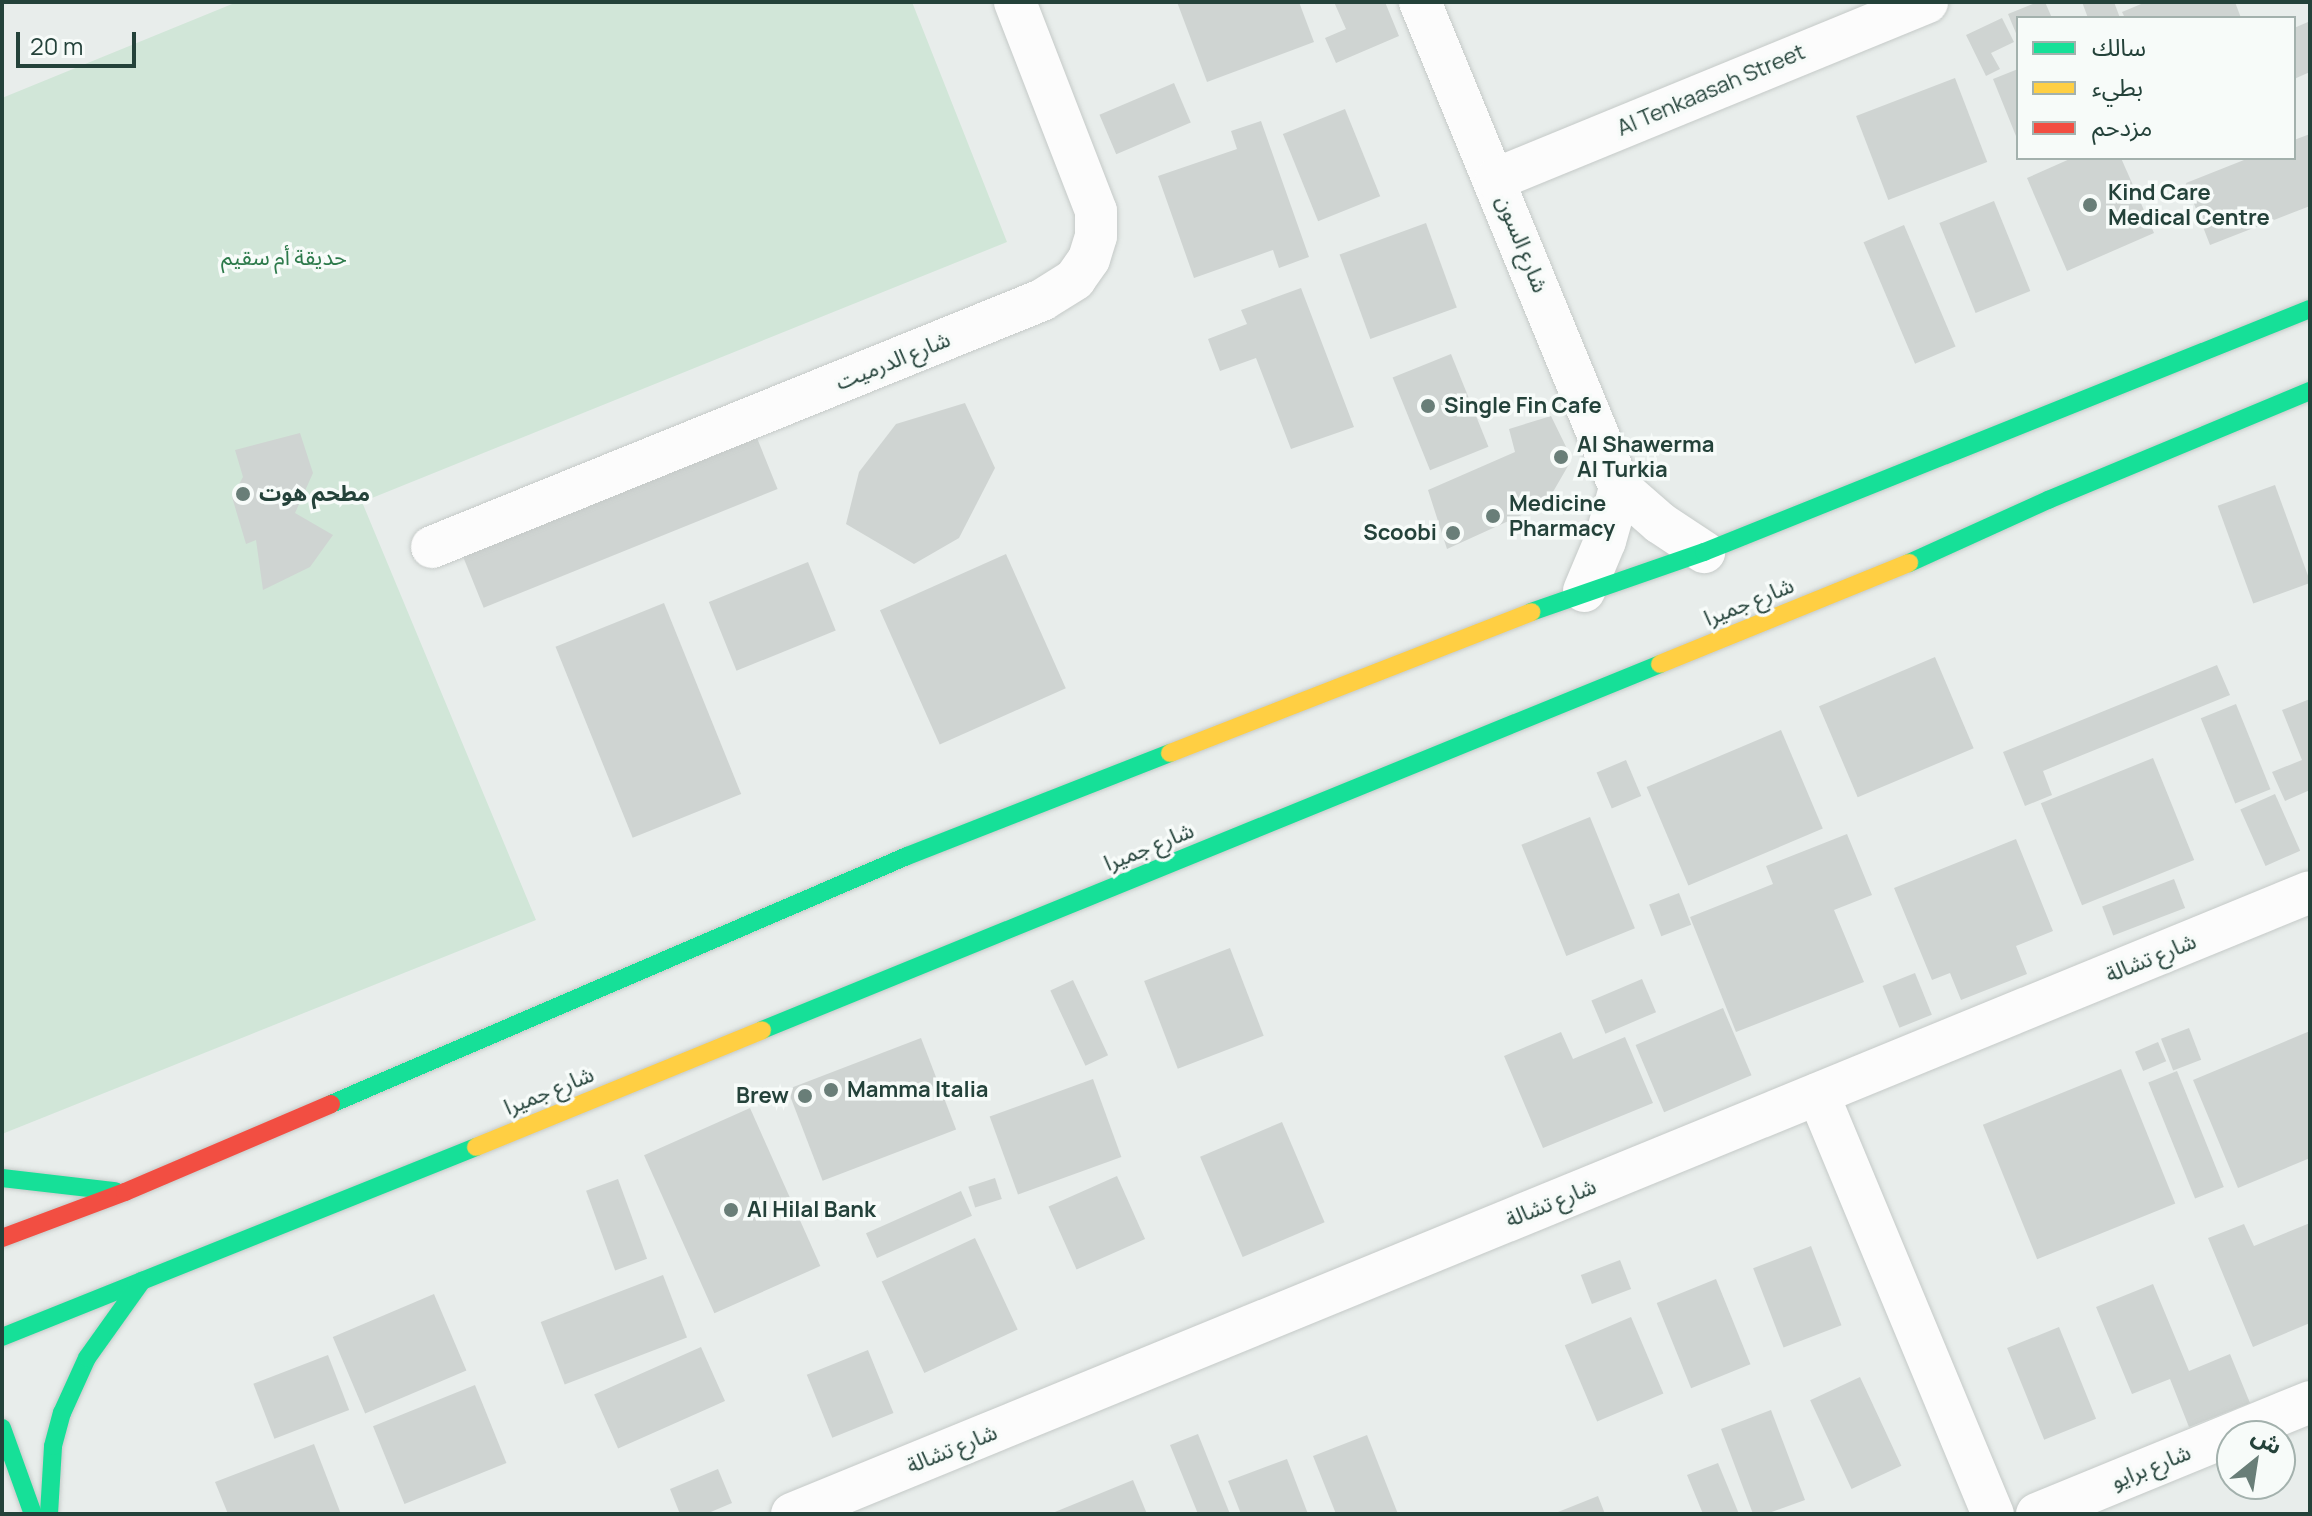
<!DOCTYPE html>
<meta charset="utf-8">
<style>
body{margin:0}
#map{position:relative;width:2312px;height:1516px;overflow:hidden;background:#e8edeb;font-family:Manrope,"Noto Sans Arabic",sans-serif}
div>[style]{position:absolute}
.green>*{inset:0;background:#d1e6d8}
.building>*{inset:0;background:#cfd4d2;transform-origin:0 0}
.roads{filter:drop-shadow(0 0 2px #c5cac8) drop-shadow(0 0 2px #c5cac8)}
.street>*{height:42px;margin:-21px;padding:0 21px;transform-origin:21px;border-radius:21px;background:#fcfcfc}
.fast>*{height:18px;margin:-9px;padding:0 9px;transform-origin:9px;border-radius:9px;background:#16e098}
.slow>*{height:18px;margin:-9px;padding:0 9px;transform-origin:9px;border-radius:9px;background:#ffcf43}
.jam>*{height:18px;margin:-9px;padding:0 9px;transform-origin:9px;border-radius:9px;background:#f24e42}
.dots>*{width:22px;height:22px;translate:-50% -50%;box-sizing:border-box;border:4px solid #f7fbf9;border-radius:50%}
span{translate:-50% -50%;white-space:nowrap;text-align:center;line-height:1.15;-webkit-text-stroke:7px #f7fbf9;paint-order:stroke}
.street-label{font-size:22px;color:#24423a}
.poi-label{font-size:22px;color:#24423a;font-weight:700}
.left{translate:0 -50%;text-align:left}
.right{translate:-100% -50%;text-align:right}
.park-label{font-size:22px;color:#2d7a4b}
.frame{position:absolute;inset:0;border:4px solid #24423a;pointer-events:none}
.legend{position:absolute;left:2016px;top:16px;width:280px;height:144px;box-sizing:border-box;background:#f7fbf9;border:2px solid #a3b1ad;margin:0;padding:10px 14px;list-style:none;font-size:24px;color:#24423a}
.legend li{display:flex;align-items:center;gap:16px;height:40px}
.legend b{width:40px;border:2px solid #a3b1ad}
.north{position:absolute;left:2216px;top:1420px;width:80px;height:80px;box-sizing:border-box;background:#f7fbf9;border:2px solid #a3b1ad;border-radius:50%;rotate:30deg;font-size:22px;font-weight:700;line-height:32px;text-align:center;color:#24423a}
.north::after{content:'';display:block;margin:auto;width:28px;height:36px;background:#697e78;clip-path:polygon(50% 0,100% 100%,50% 72%,0 100%)}
.scale{position:absolute;left:16px;top:32px;width:120px;height:36px;box-sizing:border-box;border:4px solid #24423a;border-top:0;padding-left:10px;font-size:24px;line-height:28px;white-space:nowrap;color:#24423a;-webkit-text-stroke:6px #f7fbf9;paint-order:stroke}
</style>
<div id="map">
<div class="green">
<div style="clip-path:polygon(237px 2px,912px 2px,1007px 242px,362px 502px,536px 920px,2px 1134px,2px 98px)"></div>
</div>
<div class="building">
<div style="clip-path:polygon(1177px 2px,1299px 2px,1314px 42px,1207px 82px)"></div>
<div style="clip-path:polygon(1334px 2px,1385px 2px,1399px 36px,1336px 63px,1325px 38px,1346px 29px)"></div>
<div style="clip-path:polygon(2038px 2px,2045px 2px,2052px 18px,2018px 18px,2018px 38px,2008px 14px)"></div>
<div style="clip-path:polygon(2082px 2px,2114px 2px,2120px 18px,2088px 18px)"></div>
<div style="clip-path:polygon(2146px 2px,2235px 2px,2241px 18px,2125px 18px,2122px 12px)"></div>
<div style="clip-path:polygon(2002px 18px,2014px 42px,1991px 53px,2000px 69px,1986px 76px,1966px 35px)"></div>
<div style="clip-path:polygon(2308px 22px,2310px 72px,2294px 79px,2294px 28px)"></div>
<div style="clip-path:polygon(2018px 69px,2018px 141px,1993px 79px)"></div>
<div style="left:1955px;top:78px;width:90px;height:106px;rotate:69deg"></div>
<div style="left:1174px;top:83px;width:43px;height:81px;rotate:67deg"></div>
<div style="left:1345px;top:109px;width:94px;height:67px;rotate:68deg"></div>
<div style="clip-path:polygon(1261px 121px,1309px 257px,1279px 268px,1273px 250px,1194px 278px,1158px 176px,1237px 149px,1231px 131px)"></div>
<div style="clip-path:polygon(2310px 134px,2310px 206px,2210px 245px,2186px 183px,2249px 158px,2294px 158px,2294px 140px)"></div>
<div style="clip-path:polygon(2072px 158px,2121px 158px,2154px 233px,2067px 271px,2027px 178px)"></div>
<div style="left:1994px;top:201px;width:97px;height:59px;rotate:68deg"></div>
<div style="left:1426px;top:223px;width:90px;height:92px;rotate:70deg"></div>
<div style="left:1904px;top:225px;width:132px;height:44px;rotate:67deg"></div>
<div style="clip-path:polygon(1301px 288px,1354px 427px,1291px 449px,1256px 358px,1220px 371px,1208px 339px,1247px 324px,1241px 310px)"></div>
<div style="left:1451px;top:354px;width:100px;height:63px;rotate:68deg"></div>
<div style="clip-path:polygon(965px 403px,995px 468px,959px 538px,914px 564px,846px 524px,859px 472px,896px 424px)"></div>
<div style="clip-path:polygon(1551px 416px,1572px 459px,1546px 504px,1447px 549px,1428px 490px,1515px 452px,1509px 429px)"></div>
<div style="clip-path:polygon(300px 433px,313px 473px,295px 513px,333px 535px,310px 567px,263px 590px,256px 540px,246px 544px,232px 497px,243px 477px,235px 450px)"></div>
<div style="left:757px;top:438px;width:55px;height:317px;rotate:68deg"></div>
<div style="left:2275px;top:485px;width:104px;height:61px;rotate:70deg"></div>
<div style="left:1006px;top:554px;width:147px;height:138px;rotate:66deg"></div>
<div style="left:808px;top:562px;width:74px;height:107px;rotate:68deg"></div>
<div style="left:664px;top:603px;width:206px;height:117px;rotate:68deg"></div>
<div style="left:1935px;top:657px;width:99px;height:126px;rotate:67deg"></div>
<div style="clip-path:polygon(2217px 665px,2230px 695px,2043px 771px,2052px 795px,2025px 806px,2003px 752px)"></div>
<div style="clip-path:polygon(2310px 699px,2310px 790px,2285px 801px,2272px 772px,2302px 760px,2282px 710px)"></div>
<div style="left:2236px;top:704px;width:92px;height:38px;rotate:68deg"></div>
<div style="left:1781px;top:730px;width:107px;height:146px;rotate:67deg"></div>
<div style="left:2153px;top:758px;width:110px;height:121px;rotate:68deg"></div>
<div style="left:1626px;top:760px;width:39px;height:32px;rotate:67deg"></div>
<div style="left:2275px;top:794px;width:62px;height:38px;rotate:66deg"></div>
<div style="left:1590px;top:817px;width:120px;height:74px;rotate:68deg"></div>
<div style="clip-path:polygon(1847px 834px,1872px 895px,1834px 910px,1864px 982px,1736px 1032px,1690px 917px,1773px 884px,1766px 866px)"></div>
<div style="clip-path:polygon(2016px 839px,2053px 931px,2016px 946px,2027px 974px,1961px 1000px,1950px 973px,1932px 980px,1894px 888px)"></div>
<div style="left:2174px;top:879px;width:31px;height:77px;rotate:69deg"></div>
<div style="left:1679px;top:893px;width:34px;height:32px;rotate:69deg"></div>
<div style="left:1230px;top:948px;width:94px;height:92px;rotate:69deg"></div>
<div style="left:1915px;top:973px;width:45px;height:35px;rotate:68deg"></div>
<div style="left:1642px;top:979px;width:36px;height:55px;rotate:67deg"></div>
<div style="left:1073px;top:980px;width:83px;height:25px;rotate:65deg"></div>
<div style="left:1723px;top:1008px;width:73px;height:95px;rotate:67deg"></div>
<div style="left:2189px;top:1028px;width:34px;height:30px;rotate:69deg"></div>
<div style="clip-path:polygon(2310px 1031px,2310px 1158px,2238px 1188px,2193px 1080px)"></div>
<div style="clip-path:polygon(1561px 1032px,1573px 1059px,1625px 1037px,1653px 1103px,1543px 1148px,1504px 1056px)"></div>
<div style="left:921px;top:1038px;width:98px;height:143px;rotate:69deg"></div>
<div style="left:2158px;top:1042px;width:21px;height:25px;rotate:67deg"></div>
<div style="left:2121px;top:1069px;width:145px;height:149px;rotate:68deg"></div>
<div style="left:2177px;top:1071px;width:125px;height:31px;rotate:68deg"></div>
<div style="left:1093px;top:1079px;width:83px;height:110px;rotate:70deg"></div>
<div style="left:750px;top:1108px;width:173px;height:116px;rotate:66deg"></div>
<div style="left:1282px;top:1122px;width:109px;height:89px;rotate:67deg"></div>
<div style="left:1117px;top:1176px;width:69px;height:75px;rotate:66deg"></div>
<div style="left:995px;top:1178px;width:22px;height:28px;rotate:72deg"></div>
<div style="left:618px;top:1179px;width:85px;height:34px;rotate:70deg"></div>
<div style="left:961px;top:1191px;width:27px;height:104px;rotate:66deg"></div>
<div style="clip-path:polygon(2310px 1223px,2310px 1323px,2253px 1347px,2208px 1238px,2244px 1224px,2254px 1246px)"></div>
<div style="left:975px;top:1238px;width:101px;height:103px;rotate:65deg"></div>
<div style="left:1811px;top:1246px;width:85px;height:62px;rotate:69deg"></div>
<div style="left:1620px;top:1260px;width:31px;height:42px;rotate:69deg"></div>
<div style="left:663px;top:1275px;width:67px;height:131px;rotate:69deg"></div>
<div style="left:1716px;top:1279px;width:92px;height:64px;rotate:68deg"></div>
<div style="clip-path:polygon(2153px 1284px,2189px 1371px,2230px 1354px,2250px 1403px,2189px 1427px,2170px 1379px,2132px 1394px,2096px 1307px)"></div>
<div style="left:434px;top:1294px;width:83px;height:110px;rotate:67deg"></div>
<div style="left:1631px;top:1317px;width:83px;height:72px;rotate:67deg"></div>
<div style="left:2059px;top:1327px;width:99px;height:56px;rotate:68deg"></div>
<div style="left:701px;top:1347px;width:59px;height:117px;rotate:66deg"></div>
<div style="left:868px;top:1350px;width:68px;height:66px;rotate:68deg"></div>
<div style="left:328px;top:1355px;width:59px;height:80px;rotate:69deg"></div>
<div style="left:1860px;top:1377px;width:98px;height:55px;rotate:65deg"></div>
<div style="left:475px;top:1385px;width:84px;height:110px;rotate:68deg"></div>
<div style="clip-path:polygon(1771px 1410px,1805px 1500px,1766px 1514px,1753px 1514px,1721px 1429px)"></div>
<div style="clip-path:polygon(1198px 1434px,1230px 1514px,1198px 1514px,1170px 1445px)"></div>
<div style="clip-path:polygon(1367px 1435px,1398px 1514px,1336px 1514px,1313px 1456px)"></div>
<div style="clip-path:polygon(314px 1444px,341px 1514px,228px 1514px,215px 1482px)"></div>
<div style="clip-path:polygon(1287px 1459px,1308px 1514px,1241px 1514px,1228px 1481px)"></div>
<div style="clip-path:polygon(1718px 1463px,1739px 1514px,1703px 1514px,1687px 1475px)"></div>
<div style="clip-path:polygon(718px 1469px,732px 1503px,706px 1514px,680px 1514px,670px 1489px)"></div>
<div style="clip-path:polygon(1133px 1480px,1147px 1514px,1050px 1514px)"></div>
<div style="clip-path:polygon(1598px 1496px,1605px 1514px,1553px 1514px)"></div>
</div>
<div class="roads">
<div class="street">
<div style="left:1420px;top:2px;width:526px;rotate:67.63deg"></div>
<div style="left:1620px;top:488px;width:53px;rotate:41.2deg"></div>
<div style="left:1660px;top:523px;width:53px;rotate:33.4deg"></div>
<div style="left:1496px;top:179px;width:466px;rotate:-22.3deg"></div>
<div style="left:432px;top:547px;width:658px;rotate:-22.04deg"></div>
<div style="left:1042px;top:300px;width:39px;rotate:-32deg"></div>
<div style="left:1075px;top:279px;width:24px;rotate:-55deg"></div>
<div style="left:1089px;top:259px;width:24px;rotate:-73deg"></div>
<div style="left:1096px;top:236px;width:25px;rotate:-90deg"></div>
<div style="left:1096px;top:211px;width:224px;rotate:-111.2deg"></div>
<div style="left:1584px;top:591px;width:54px;rotate:-67.2deg"></div>
<div style="left:1605px;top:541px;width:55px;rotate:-74.2deg"></div>
<div style="left:1818px;top:1094px;width:455px;rotate:67.4deg"></div>
<div style="left:792px;top:1514px;width:1640px;rotate:-22.28deg"></div>
<div style="left:2037px;top:1514px;width:295px;rotate:-22.3deg"></div>
</div>
<div class="fast">
<div style="left:1909px;top:563px;width:153px;rotate:-24.4deg"></div>
<div style="left:2048px;top:500px;width:284px;rotate:-22.6deg"></div>
<div style="left:1531px;top:612px;width:183px;rotate:-19.1deg"></div>
<div style="left:1704px;top:552px;width:653px;rotate:-21.85deg"></div>
<div style="left:762px;top:1030px;width:970px;rotate:-22.17deg"></div>
<div style="left:331px;top:1104px;width:627px;rotate:-23.29deg"></div>
<div style="left:907px;top:856px;width:282px;rotate:-21.4deg"></div>
<div style="left:2px;top:1178px;width:114px;rotate:6.6deg"></div>
<div style="left:2px;top:1337px;width:511px;rotate:-21.84deg"></div>
<div style="left:2px;top:1428px;width:91px;rotate:70.2deg"></div>
<div style="left:49px;top:1514px;width:68px;rotate:-86.6deg"></div>
<div style="left:53px;top:1446px;width:34px;rotate:-75deg"></div>
<div style="left:62px;top:1413px;width:60px;rotate:-65.6deg"></div>
<div style="left:87px;top:1358px;width:95px;rotate:-54.5deg"></div>
</div>
<div class="slow">
<div style="left:1660px;top:664px;width:269px;rotate:-22.1deg"></div>
<div style="left:1170px;top:753px;width:388px;rotate:-21.3deg"></div>
<div style="left:476px;top:1147px;width:309px;rotate:-22.2deg"></div>
</div>
<div class="jam">
<div style="left:2px;top:1238px;width:131px;rotate:-20.5deg"></div>
<div style="left:125px;top:1192px;width:224px;rotate:-23.1deg"></div>
</div>
</div>
<div class="dots">
<div style="left:2090px;top:205px;background:#697e78"></div>
<div style="left:1428px;top:406px;background:#697e78"></div>
<div style="left:1561px;top:457px;background:#697e78"></div>
<div style="left:243px;top:494px;background:#697e78"></div>
<div style="left:1493px;top:516px;background:#697e78"></div>
<div style="left:1453px;top:533px;background:#697e78"></div>
<div style="left:831px;top:1090px;background:#697e78"></div>
<div style="left:805px;top:1096px;background:#697e78"></div>
<div style="left:731px;top:1210px;background:#697e78"></div>
</div>
<div class="street-label">
<span style="left:1711px;top:90px;rotate:-23deg">Al Tenkaasah Street</span>
<span style="left:1522px;top:244px;rotate:68deg">شارع السون</span>
<span style="left:893px;top:361px;rotate:-22deg">شارع الدرميت</span>
<span style="left:1749px;top:602px;rotate:-22deg">شارع جميرا</span>
<span style="left:1149px;top:847px;rotate:-22deg">شارع جميرا</span>
<span style="left:2151px;top:958px;rotate:-22deg">شارع تشالة</span>
<span style="left:549px;top:1091px;rotate:-22deg">شارع جميرا</span>
<span style="left:1551px;top:1203px;rotate:-22deg">شارع تشالة</span>
<span style="left:952px;top:1449px;rotate:-22deg">شارع تشالة</span>
<span style="left:2151px;top:1467px;rotate:-22deg">شارع برايو</span>
</div>
<div class="poi-label">
<span class="left" style="left:2108px;top:205px">Kind Care<br>Medical Centre</span>
<span class="left" style="left:1444px;top:406px">Single Fin Cafe</span>
<span class="left" style="left:1577px;top:457px">Al Shawerma<br>Al Turkia</span>
<span class="left" style="left:259px;top:494px">مطحم هوت</span>
<span class="left" style="left:1509px;top:516px">Medicine<br>Pharmacy</span>
<span class="right" style="left:1437px;top:533px">Scoobi</span>
<span class="left" style="left:847px;top:1090px">Mamma Italia</span>
<span class="right" style="left:789px;top:1096px">Brew</span>
<span class="left" style="left:747px;top:1210px">Al Hilal Bank</span>
</div>
<div class="park-label">
<span style="left:284px;top:258px">حديقة أم سقيم</span>
</div>
<div class="frame"></div>
<ul class="legend">
<li><b style="height:10px;background:#16e098"></b>سالك</li>
<li><b style="height:10px;background:#ffcf43"></b>بطيء</li>
<li><b style="height:10px;background:#f24e42"></b>مزدحم</li>
</ul>
<div class="north">ش</div>
<div class="scale">20 m</div>
</div>
